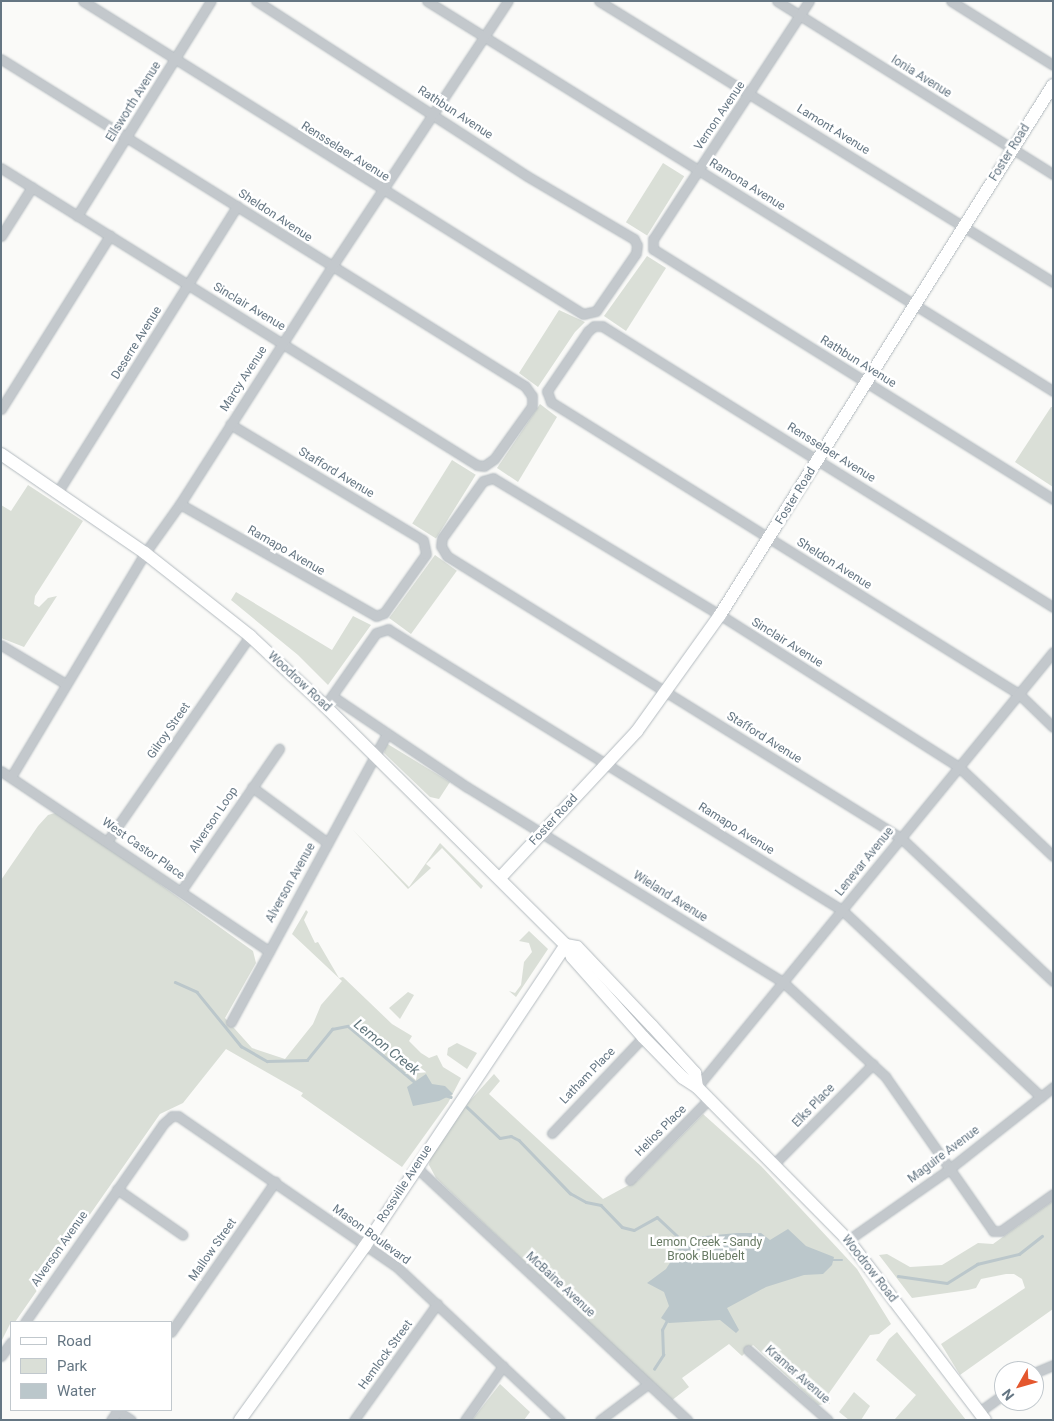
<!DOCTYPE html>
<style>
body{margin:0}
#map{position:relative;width:1054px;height:1421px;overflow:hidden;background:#fafaf8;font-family:Roboto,sans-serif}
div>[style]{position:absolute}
.green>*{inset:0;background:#dadfd7;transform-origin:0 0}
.water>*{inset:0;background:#bbc7cb}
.stream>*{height:2.5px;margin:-1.25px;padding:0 1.25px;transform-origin:1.25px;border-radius:1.25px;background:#bbc7cb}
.roads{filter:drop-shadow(0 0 1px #b3babf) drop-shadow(0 0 1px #b3babf)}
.street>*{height:9px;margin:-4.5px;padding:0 4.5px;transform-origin:4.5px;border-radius:4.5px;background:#c3c8cc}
.secondary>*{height:12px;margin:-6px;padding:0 6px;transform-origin:6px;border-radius:6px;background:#fff}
span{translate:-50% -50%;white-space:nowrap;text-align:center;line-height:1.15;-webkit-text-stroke:5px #fff;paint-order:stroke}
.street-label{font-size:12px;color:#657683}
.park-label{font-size:12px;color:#687a64}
.water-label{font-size:14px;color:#60757c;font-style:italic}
.frame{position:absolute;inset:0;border:2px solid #657683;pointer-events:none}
.legend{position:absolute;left:10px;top:1321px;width:162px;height:90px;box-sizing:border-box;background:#fff;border:1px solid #c1c8cd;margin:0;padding:6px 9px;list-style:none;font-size:15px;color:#657683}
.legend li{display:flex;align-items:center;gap:10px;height:25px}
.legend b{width:25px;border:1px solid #c1c8cd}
.north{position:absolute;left:994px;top:1361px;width:50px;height:50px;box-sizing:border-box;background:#fff;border:1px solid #c1c8cd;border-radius:50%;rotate:232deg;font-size:14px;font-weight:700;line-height:20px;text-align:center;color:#657683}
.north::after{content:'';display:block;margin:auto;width:18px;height:22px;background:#e4572e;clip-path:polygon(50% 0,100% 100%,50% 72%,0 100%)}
</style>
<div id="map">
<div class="green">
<div style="left:663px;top:163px;width:25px;height:70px;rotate:32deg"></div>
<div style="clip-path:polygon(647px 256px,666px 268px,626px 331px,604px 316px)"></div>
<div style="clip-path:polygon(559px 310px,585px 322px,575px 332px,538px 387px,519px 373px)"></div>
<div style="clip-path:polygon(540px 404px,557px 417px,518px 482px,497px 468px)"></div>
<div style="clip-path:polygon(1051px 407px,1053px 407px,1053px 487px,1015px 462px)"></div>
<div style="left:452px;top:460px;width:28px;height:75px;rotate:32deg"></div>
<div style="clip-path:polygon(28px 485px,83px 521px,35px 596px,34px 604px,39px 607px,48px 598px,57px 596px,24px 647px,1px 638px,1px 505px,11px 511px)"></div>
<div style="left:435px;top:555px;width:27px;height:78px;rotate:36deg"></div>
<div style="clip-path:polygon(236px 592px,332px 650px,353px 616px,371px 625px,328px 685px,298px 655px,231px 600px)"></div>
<div style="clip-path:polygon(386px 743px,450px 782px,439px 799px,430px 797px,384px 753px)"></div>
<div style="clip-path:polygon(55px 813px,62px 814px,253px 951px,256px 963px,225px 1018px,252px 1048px,285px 1059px,313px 1024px,321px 1005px,342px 981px,292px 934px,306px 910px,308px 912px,304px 920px,315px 943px,318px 942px,339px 978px,343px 977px,392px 1024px,412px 1036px,409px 1041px,421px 1053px,429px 1058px,437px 1055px,443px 1067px,461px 1078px,448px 1103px,402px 1167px,301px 1096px,303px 1093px,226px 1049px,183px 1103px,160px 1114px,15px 1322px,11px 1322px,1px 1342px,1px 880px,38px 826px,48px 815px)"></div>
<div style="clip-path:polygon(352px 829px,409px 887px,440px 843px,483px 886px,481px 889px,442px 848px,426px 864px,431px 868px,408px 889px)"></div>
<div style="clip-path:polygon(529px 931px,548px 949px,516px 997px,509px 991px,515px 993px,521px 985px,524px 962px,532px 952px,529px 943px,519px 941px)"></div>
<div style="clip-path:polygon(408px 992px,414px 995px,400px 1019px,389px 1008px)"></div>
<div style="clip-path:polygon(457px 1043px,477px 1053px,467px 1069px,447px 1055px,448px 1048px)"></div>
<div style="clip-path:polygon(494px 1074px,500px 1081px,489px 1094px,603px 1199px,638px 1180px,703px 1114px,761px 1166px,857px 1269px,891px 1324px,879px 1334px,870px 1335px,827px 1396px,830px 1404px,818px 1405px,753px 1345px,742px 1356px,729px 1344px,682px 1378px,689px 1387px,671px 1401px,436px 1178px,429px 1165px,430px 1159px,467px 1104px)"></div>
<div style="clip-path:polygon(1053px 1201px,1053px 1309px,960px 1375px,941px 1344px,1025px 1288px,1022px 1279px,1014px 1274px,1006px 1274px,981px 1279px,976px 1288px,968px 1290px,912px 1298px,879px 1255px,887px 1254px,910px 1267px,942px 1265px,978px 1243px,993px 1244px)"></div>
<div style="clip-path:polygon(897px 1332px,966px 1420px,895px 1419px,916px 1395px,876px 1360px,889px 1339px)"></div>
<div style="clip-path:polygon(500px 1384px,530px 1412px,524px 1420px,472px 1420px)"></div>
<div style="clip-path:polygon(854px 1392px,870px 1406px,861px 1420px,849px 1420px,839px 1412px)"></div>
</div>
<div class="water">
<div style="clip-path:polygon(426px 1074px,432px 1084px,445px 1086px,453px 1094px,439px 1101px,413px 1106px,407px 1087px)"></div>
<div style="clip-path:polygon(788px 1229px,806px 1246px,834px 1257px,832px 1265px,823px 1274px,804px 1275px,766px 1287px,727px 1308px,739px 1330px,736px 1333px,720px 1320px,669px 1323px,661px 1318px,669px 1306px,664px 1292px,647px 1283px,666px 1269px,683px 1242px,694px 1237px,737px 1233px,761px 1233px,770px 1240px)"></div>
</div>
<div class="stream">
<div style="left:175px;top:982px;width:24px;rotate:24deg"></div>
<div style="left:197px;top:992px;width:70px;rotate:50.8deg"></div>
<div style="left:241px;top:1046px;width:30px;rotate:30deg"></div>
<div style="left:267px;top:1061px;width:40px;rotate:-1.4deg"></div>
<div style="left:307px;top:1060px;width:40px;rotate:-51deg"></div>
<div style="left:332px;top:1029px;width:16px;rotate:-11deg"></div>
<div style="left:348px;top:1026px;width:90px;rotate:40deg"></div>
<div style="left:445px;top:1095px;width:6px;rotate:18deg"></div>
<div style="left:467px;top:1107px;width:45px;rotate:43.2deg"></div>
<div style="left:500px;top:1138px;width:11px;rotate:-10deg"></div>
<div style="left:511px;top:1136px;width:9px;rotate:27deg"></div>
<div style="left:519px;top:1140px;width:74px;rotate:46.1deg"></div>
<div style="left:570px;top:1193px;width:18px;rotate:29deg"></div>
<div style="left:586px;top:1202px;width:15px;rotate:11deg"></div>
<div style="left:601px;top:1205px;width:30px;rotate:46deg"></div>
<div style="left:622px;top:1227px;width:12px;rotate:14deg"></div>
<div style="left:634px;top:1230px;width:26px;rotate:-29deg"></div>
<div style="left:657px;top:1217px;width:37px;rotate:43deg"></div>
<div style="left:830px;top:1260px;width:12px"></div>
<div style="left:898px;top:1276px;width:49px;rotate:8.1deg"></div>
<div style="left:947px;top:1283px;width:36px;rotate:-32deg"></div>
<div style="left:977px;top:1264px;width:43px;rotate:-13.4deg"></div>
<div style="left:1019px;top:1254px;width:29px;rotate:-38deg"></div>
<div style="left:654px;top:1369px;width:17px;rotate:-57deg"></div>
<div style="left:663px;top:1355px;width:25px;rotate:-92deg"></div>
<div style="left:662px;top:1330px;width:11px;rotate:-63deg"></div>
</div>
<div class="roads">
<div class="street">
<div style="left:83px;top:1px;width:590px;rotate:32.05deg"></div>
<div style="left:583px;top:314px;width:13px;rotate:-13deg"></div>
<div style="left:596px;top:311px;width:70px;rotate:-55.4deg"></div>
<div style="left:636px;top:253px;width:8px;rotate:-83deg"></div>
<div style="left:637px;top:245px;width:7px;rotate:-117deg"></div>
<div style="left:634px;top:239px;width:124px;rotate:-149.5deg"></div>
<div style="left:527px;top:176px;width:323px;rotate:-147.1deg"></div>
<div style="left:427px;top:1px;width:738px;rotate:31.92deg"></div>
<div style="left:599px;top:1px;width:534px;rotate:31.76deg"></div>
<div style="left:777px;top:1px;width:326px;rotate:32.1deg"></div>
<div style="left:809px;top:1px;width:285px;rotate:123.2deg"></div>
<div style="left:653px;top:239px;width:10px;rotate:90deg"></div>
<div style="left:653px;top:249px;width:472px;rotate:32deg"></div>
<div style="left:951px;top:1px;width:120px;rotate:32.1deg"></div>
<div style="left:1px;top:59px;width:618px;rotate:31.97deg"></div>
<div style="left:525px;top:386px;width:12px;rotate:55deg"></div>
<div style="left:532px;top:396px;width:10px;rotate:90deg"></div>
<div style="left:532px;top:406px;width:65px;rotate:125.6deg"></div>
<div style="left:494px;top:459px;width:12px;rotate:145deg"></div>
<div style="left:484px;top:466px;width:7px;rotate:-172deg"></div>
<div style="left:477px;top:465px;width:561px;rotate:-148.04deg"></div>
<div style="left:77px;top:216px;width:253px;rotate:-58.1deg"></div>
<div style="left:1px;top:236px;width:58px;rotate:-57.7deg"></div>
<div style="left:1px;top:409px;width:205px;rotate:-57.9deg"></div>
<div style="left:57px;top:493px;width:339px;rotate:-57.9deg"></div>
<div style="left:180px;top:504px;width:226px;rotate:29.7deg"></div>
<div style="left:376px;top:616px;width:9px;rotate:-21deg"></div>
<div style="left:384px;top:613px;width:72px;rotate:-54.6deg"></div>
<div style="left:426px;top:554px;width:14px;rotate:-102deg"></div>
<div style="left:423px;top:540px;width:225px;rotate:-149deg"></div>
<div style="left:1053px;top:607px;width:531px;rotate:-148.07deg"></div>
<div style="left:602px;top:326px;width:8px;rotate:180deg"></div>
<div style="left:594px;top:326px;width:8px;rotate:140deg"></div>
<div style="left:588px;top:331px;width:73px;rotate:124.3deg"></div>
<div style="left:547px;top:391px;width:12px;rotate:70deg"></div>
<div style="left:551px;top:402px;width:552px;rotate:31.96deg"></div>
<div style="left:1019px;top:694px;width:47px;rotate:44.1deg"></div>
<div style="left:1px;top:645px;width:76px;rotate:31deg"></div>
<div style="left:332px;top:696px;width:163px;rotate:34deg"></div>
<div style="left:467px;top:787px;width:371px;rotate:31.7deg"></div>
<div style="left:783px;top:982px;width:139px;rotate:42.7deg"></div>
<div style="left:885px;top:1076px;width:189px;rotate:55.1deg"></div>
<div style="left:993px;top:1231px;width:8px"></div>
<div style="left:1001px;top:1231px;width:64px;rotate:-35.4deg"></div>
<div style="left:329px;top:700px;width:82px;rotate:-55deg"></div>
<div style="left:376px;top:633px;width:13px;rotate:-18deg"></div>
<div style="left:388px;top:629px;width:534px;rotate:31.76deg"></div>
<div style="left:842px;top:910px;width:273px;rotate:43.2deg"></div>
<div style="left:1px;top:771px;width:323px;rotate:33.9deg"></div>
<div style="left:11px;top:777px;width:261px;rotate:-59.1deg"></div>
<div style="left:145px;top:553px;width:60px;rotate:-54.5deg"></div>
<div style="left:180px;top:504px;width:280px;rotate:-57.4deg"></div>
<div style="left:331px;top:268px;width:320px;rotate:-56.5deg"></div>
<div style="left:252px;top:787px;width:94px;rotate:36.4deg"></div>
<div style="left:108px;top:840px;width:249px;rotate:-55.2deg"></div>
<div style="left:1053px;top:856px;width:129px;rotate:-136.6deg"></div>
<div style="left:959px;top:767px;width:283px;rotate:-147.5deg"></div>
<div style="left:720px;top:615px;width:265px;rotate:-148.9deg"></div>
<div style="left:493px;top:478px;width:10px;rotate:163deg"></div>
<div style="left:483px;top:481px;width:70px;rotate:125.7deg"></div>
<div style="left:442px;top:538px;width:8px;rotate:97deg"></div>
<div style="left:441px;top:546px;width:12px;rotate:59deg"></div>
<div style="left:447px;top:556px;width:534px;rotate:31.85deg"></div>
<div style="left:901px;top:838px;width:209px;rotate:43.3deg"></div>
<div style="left:181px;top:891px;width:173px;rotate:-55.4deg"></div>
<div style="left:231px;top:1022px;width:328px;rotate:-61.6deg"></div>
<div style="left:697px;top:1087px;width:562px;rotate:-50.7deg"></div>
<div style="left:552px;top:1133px;width:132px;rotate:-46.5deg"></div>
<div style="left:773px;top:1165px;width:142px;rotate:-45.3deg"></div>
<div style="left:416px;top:1167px;width:371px;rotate:43deg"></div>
<div style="left:630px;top:1180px;width:112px;rotate:-45.7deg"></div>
<div style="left:117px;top:1189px;width:80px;rotate:34.9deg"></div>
<div style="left:848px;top:1240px;width:122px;rotate:-35deg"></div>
<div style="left:948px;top:1170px;width:134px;rotate:-38.3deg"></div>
<div style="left:25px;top:1322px;width:241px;rotate:-55.1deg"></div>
<div style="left:163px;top:1124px;width:12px;rotate:-42deg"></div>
<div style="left:172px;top:1116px;width:6px"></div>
<div style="left:178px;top:1116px;width:267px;rotate:34.6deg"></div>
<div style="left:398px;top:1268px;width:222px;rotate:43.2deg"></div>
<div style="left:171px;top:1332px;width:183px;rotate:-55.3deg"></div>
<div style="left:748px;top:1350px;width:106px;rotate:41.2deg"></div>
<div style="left:1px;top:1356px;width:17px;rotate:-54deg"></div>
<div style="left:1034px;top:1373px;width:21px;rotate:-23deg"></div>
<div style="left:116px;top:1410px;width:18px;rotate:34deg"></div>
<div style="left:979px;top:1412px;width:31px;rotate:-36deg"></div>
<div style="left:111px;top:1420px;width:12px;rotate:-55deg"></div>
<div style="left:354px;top:1420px;width:143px;rotate:-54.4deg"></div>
<div style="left:465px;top:1420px;width:66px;rotate:-54.9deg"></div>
<div style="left:600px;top:1420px;width:60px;rotate:-36.9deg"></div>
</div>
<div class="secondary">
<div style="left:1px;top:454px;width:175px;rotate:34.5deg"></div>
<div style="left:145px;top:553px;width:134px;rotate:38.3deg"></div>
<div style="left:250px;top:636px;width:103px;rotate:43deg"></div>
<div style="left:325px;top:706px;width:339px;rotate:44.8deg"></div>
<div style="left:566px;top:945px;width:13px;rotate:63deg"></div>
<div style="left:572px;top:957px;width:107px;rotate:48.4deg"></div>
<div style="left:643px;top:1037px;width:57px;rotate:45.7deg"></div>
<div style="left:683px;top:1078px;width:17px;rotate:33deg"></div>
<div style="left:697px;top:1087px;width:215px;rotate:45.4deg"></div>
<div style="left:848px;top:1240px;width:226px;rotate:52.7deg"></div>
<div style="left:500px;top:878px;width:201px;rotate:-47deg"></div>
<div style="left:637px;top:731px;width:143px;rotate:-54.4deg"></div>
<div style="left:720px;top:615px;width:626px;rotate:-57.86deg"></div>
<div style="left:566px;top:945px;width:11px;rotate:10deg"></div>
<div style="left:577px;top:947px;width:109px;rotate:46.5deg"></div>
<div style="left:652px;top:1026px;width:64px;rotate:47.5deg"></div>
<div style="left:695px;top:1073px;width:14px;rotate:82deg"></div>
<div style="left:240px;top:1420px;width:214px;rotate:-54.3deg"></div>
<div style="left:365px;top:1246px;width:362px;rotate:-56.3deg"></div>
</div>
</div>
<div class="street-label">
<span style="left:921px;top:77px;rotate:32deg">Ionia Avenue</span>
<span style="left:134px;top:102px;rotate:-58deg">Ellsworth Avenue</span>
<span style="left:455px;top:113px;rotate:33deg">Rathbun Avenue</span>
<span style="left:720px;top:116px;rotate:-56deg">Vernon Avenue</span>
<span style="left:833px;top:130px;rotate:32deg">Lamont Avenue</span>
<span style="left:345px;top:152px;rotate:32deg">Rensselaer Avenue</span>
<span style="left:1010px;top:153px;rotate:-58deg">Foster Road</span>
<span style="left:747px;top:185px;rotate:32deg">Ramona Avenue</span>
<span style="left:275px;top:216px;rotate:33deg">Sheldon Avenue</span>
<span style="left:249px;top:307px;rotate:31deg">Sinclair Avenue</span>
<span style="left:137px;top:343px;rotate:-58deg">Deserre Avenue</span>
<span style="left:858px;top:362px;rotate:32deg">Rathbun Avenue</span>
<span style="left:244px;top:379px;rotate:-57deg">Marcy Avenue</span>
<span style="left:831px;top:453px;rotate:32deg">Rensselaer Avenue</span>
<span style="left:336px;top:473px;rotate:31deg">Stafford Avenue</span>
<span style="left:796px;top:496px;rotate:-58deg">Foster Road</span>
<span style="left:286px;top:551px;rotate:30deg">Ramapo Avenue</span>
<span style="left:834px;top:564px;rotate:32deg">Sheldon Avenue</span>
<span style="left:787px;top:643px;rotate:32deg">Sinclair Avenue</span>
<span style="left:299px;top:682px;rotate:43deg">Woodrow Road</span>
<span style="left:169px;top:731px;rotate:-55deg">Gilroy Street</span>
<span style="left:764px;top:738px;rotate:32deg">Stafford Avenue</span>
<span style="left:214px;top:820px;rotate:-56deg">Alverson Loop</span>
<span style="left:554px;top:820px;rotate:-47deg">Foster Road</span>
<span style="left:736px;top:829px;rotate:32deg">Ramapo Avenue</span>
<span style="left:143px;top:849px;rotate:35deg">West Castor Place</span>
<span style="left:865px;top:862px;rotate:-51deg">Lenevar Avenue</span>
<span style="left:291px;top:883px;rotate:-61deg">Alverson Avenue</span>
<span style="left:670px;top:897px;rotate:32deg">Wieland Avenue</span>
<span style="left:588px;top:1076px;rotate:-46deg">Latham Place</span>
<span style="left:814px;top:1106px;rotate:-46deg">Elks Place</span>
<span style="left:661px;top:1131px;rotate:-45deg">Helios Place</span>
<span style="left:944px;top:1155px;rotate:-37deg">Maguire Avenue</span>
<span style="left:405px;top:1184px;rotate:-57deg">Rossville Avenue</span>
<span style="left:371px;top:1235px;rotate:36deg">Mason Boulevard</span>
<span style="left:60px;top:1249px;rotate:-55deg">Alverson Avenue</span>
<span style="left:213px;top:1250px;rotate:-55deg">Mallow Street</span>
<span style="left:869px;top:1269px;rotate:52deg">Woodrow Road</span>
<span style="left:560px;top:1285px;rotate:43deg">McBaine Avenue</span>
<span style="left:386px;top:1355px;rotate:-54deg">Hemlock Street</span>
<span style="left:797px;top:1375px;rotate:41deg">Kramer Avenue</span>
</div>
<div class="park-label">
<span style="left:706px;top:1250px">Lemon Creek - Sandy<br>Brook Bluebelt</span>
</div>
<div class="water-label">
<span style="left:387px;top:1047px;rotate:39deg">Lemon Creek</span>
</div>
<div class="frame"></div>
<ul class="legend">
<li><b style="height:6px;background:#fff"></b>Road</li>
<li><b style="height:14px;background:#dadfd7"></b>Park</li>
<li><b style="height:14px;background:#bbc7cb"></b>Water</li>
</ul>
<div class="north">N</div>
</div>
